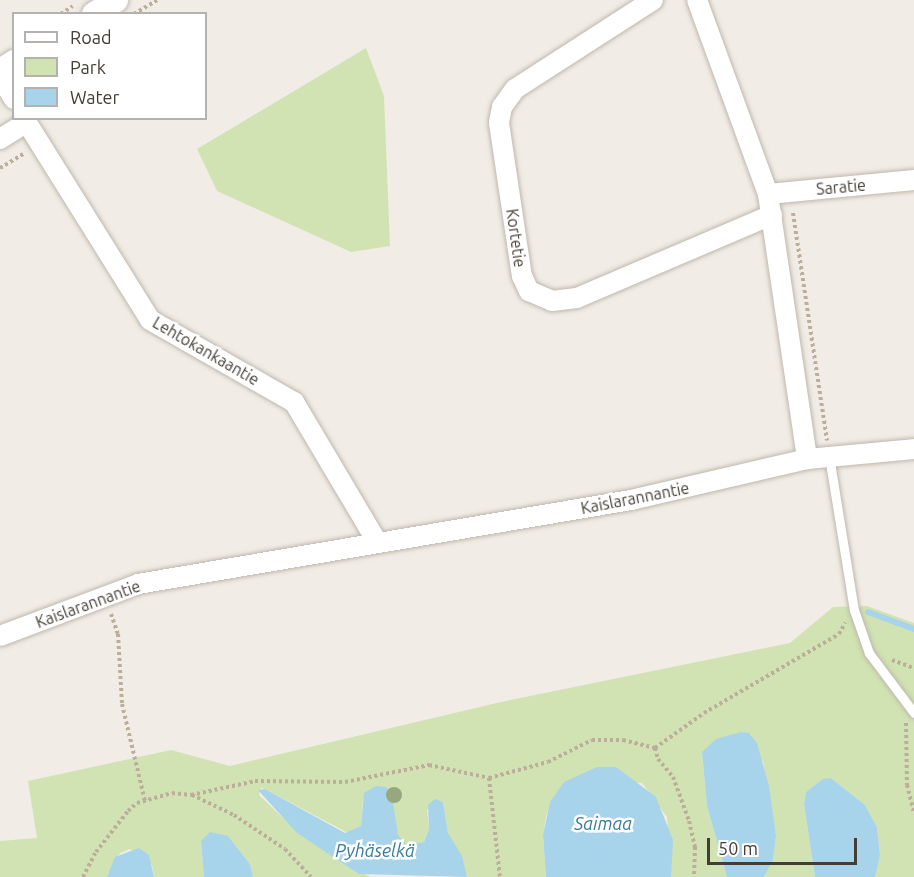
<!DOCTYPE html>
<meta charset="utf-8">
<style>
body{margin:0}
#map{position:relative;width:914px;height:877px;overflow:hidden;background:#f1ede6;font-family:Ubuntu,sans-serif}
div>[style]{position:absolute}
.green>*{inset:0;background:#d1e3b2}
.water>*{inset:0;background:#a7d4ea}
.stream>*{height:6px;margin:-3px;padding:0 3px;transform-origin:3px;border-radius:3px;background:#a7d4ea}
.path>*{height:4px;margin-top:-2px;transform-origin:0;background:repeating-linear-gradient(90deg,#bdae9c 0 3px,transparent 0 6px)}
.roads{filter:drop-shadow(0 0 2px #bfb7ad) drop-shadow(0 0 2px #bfb7ad)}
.service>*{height:9px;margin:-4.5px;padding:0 4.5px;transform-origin:4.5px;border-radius:4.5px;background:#fff}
.minor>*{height:20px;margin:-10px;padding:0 10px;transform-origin:10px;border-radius:10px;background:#fff}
.tertiary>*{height:24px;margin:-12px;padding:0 12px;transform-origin:12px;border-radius:12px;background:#fff}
.trees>*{width:16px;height:16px;margin:-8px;border-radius:50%;background:#97a881}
span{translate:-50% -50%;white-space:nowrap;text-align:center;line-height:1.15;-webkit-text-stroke:5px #fff;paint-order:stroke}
.street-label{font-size:16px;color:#443d36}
.water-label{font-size:18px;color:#377b9f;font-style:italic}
.legend{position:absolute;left:12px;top:12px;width:195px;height:108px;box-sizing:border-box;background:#fff;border:2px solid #b4b1af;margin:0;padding:8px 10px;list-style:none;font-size:18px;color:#443d36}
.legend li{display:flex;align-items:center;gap:12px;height:30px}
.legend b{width:30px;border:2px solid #b4b1af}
.scale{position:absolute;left:707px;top:838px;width:150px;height:27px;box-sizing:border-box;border:3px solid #443d36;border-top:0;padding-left:8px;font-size:18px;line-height:21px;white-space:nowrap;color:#443d36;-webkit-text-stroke:4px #fff;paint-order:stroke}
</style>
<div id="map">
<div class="green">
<div style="clip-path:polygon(366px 48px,384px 96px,390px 246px,351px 252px,217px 191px,197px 149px)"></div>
<div style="clip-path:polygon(867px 606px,914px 623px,914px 877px,875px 877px,880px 854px,877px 827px,865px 805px,831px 778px,806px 792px,804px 804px,815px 877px,764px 877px,773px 860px,776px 836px,763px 761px,702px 753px,707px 806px,727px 877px,671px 877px,667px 817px,642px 783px,564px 782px,550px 803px,546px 817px,543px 835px,546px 877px,467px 877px,448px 833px,443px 802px,427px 810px,429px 829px,424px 842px,406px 845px,398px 835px,392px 813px,393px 801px,376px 786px,363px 800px,361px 826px,348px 833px,265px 789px,261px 788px,259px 795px,303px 837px,370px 877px,253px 877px,250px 864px,232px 841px,201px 841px,204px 877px,154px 877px,152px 865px,130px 849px,120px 853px,107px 877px,0 877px,0 841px,37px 838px,28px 781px,171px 750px,230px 766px,501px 702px,790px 643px,833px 607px)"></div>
</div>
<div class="water">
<div style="clip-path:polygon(741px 732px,749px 733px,757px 743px,769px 786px,776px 836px,773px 860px,764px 877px,727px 877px,707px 806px,702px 752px,716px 739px)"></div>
<div style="clip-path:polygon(597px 767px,616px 767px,656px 797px,673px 840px,671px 877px,546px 877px,543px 835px,550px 802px,564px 782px)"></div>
<div style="clip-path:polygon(831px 778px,865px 805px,877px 827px,880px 855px,875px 877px,815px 877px,804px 804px,806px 792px,823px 779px)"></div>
<div style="clip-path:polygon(376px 786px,386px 787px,392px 796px,398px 835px,407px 845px,424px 842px,429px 829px,428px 805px,435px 799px,443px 802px,448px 833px,462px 856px,467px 877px,359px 874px,297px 833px,258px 790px,265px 789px,345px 833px,361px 826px,364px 793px)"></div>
<div style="clip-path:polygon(210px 832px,228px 836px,250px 864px,253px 877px,204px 877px,201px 841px)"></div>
<div style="clip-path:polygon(139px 848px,149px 855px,154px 877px,107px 877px,115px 857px)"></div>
</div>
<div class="stream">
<div style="left:868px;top:612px;width:49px;rotate:20.3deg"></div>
</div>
<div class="path">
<div style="left:61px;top:14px;width:14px;rotate:-34deg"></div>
<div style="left:134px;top:14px;width:27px;rotate:-31deg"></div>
<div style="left:0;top:168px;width:29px;rotate:-31deg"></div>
<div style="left:793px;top:213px;width:230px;rotate:81.5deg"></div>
<div style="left:111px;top:614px;width:21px;rotate:71deg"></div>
<div style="left:118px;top:634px;width:70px;rotate:86.7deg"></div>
<div style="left:122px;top:704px;width:100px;rotate:76.7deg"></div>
<div style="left:892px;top:660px;width:23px;rotate:20deg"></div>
<div style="left:906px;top:723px;width:62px;rotate:89.1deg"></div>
<div style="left:907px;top:785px;width:30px;rotate:76deg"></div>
<div style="left:655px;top:748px;width:11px;rotate:75deg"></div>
<div style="left:658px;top:759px;width:23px;rotate:50deg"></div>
<div style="left:673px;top:777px;width:47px;rotate:70deg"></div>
<div style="left:689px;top:821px;width:27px;rotate:77deg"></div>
<div style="left:695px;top:847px;width:30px;rotate:92deg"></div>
<div style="left:489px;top:778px;width:100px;rotate:83.7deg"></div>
<div style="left:192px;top:795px;width:47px;rotate:25.5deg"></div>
<div style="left:234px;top:815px;width:61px;rotate:33.7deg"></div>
<div style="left:285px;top:849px;width:38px;rotate:47deg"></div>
<div style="left:83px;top:877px;width:28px;rotate:-63deg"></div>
<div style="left:96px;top:852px;width:52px;rotate:-52deg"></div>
<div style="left:128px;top:811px;width:12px;rotate:-42deg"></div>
<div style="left:137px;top:803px;width:36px;rotate:-16deg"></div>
<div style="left:172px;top:793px;width:19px;rotate:6deg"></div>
<div style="left:191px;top:795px;width:66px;rotate:-12.3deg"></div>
<div style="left:255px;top:781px;width:90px;rotate:0.6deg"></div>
<div style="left:345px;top:782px;width:86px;rotate:-11.4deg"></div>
<div style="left:429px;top:765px;width:61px;rotate:12.2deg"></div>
<div style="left:489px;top:778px;width:61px;rotate:-15.2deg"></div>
<div style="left:548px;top:762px;width:49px;rotate:-26.6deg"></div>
<div style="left:592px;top:740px;width:31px"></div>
<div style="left:623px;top:740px;width:33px;rotate:14deg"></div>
<div style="left:655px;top:748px;width:60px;rotate:-35.5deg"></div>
<div style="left:704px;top:713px;width:156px;rotate:-30.3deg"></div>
<div style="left:839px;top:634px;width:13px;rotate:-61deg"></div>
</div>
<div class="roads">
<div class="service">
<div style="left:829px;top:456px;width:156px;rotate:80.8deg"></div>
<div style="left:854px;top:610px;width:46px;rotate:70.8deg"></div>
<div style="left:869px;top:653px;width:75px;rotate:53.1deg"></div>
</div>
<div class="minor">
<div style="left:653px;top:0;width:164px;rotate:147.2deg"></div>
<div style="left:515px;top:89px;width:22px;rotate:126deg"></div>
<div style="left:502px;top:107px;width:16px;rotate:101deg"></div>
<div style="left:499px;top:123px;width:155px;rotate:81.5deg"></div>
<div style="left:522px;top:276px;width:17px;rotate:65deg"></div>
<div style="left:529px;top:291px;width:25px;rotate:23deg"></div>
<div style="left:552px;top:301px;width:25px;rotate:-7deg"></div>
<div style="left:577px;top:298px;width:212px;rotate:-23.1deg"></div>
<div style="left:697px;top:0;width:207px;rotate:69.9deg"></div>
<div style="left:768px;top:194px;width:268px;rotate:81.6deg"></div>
<div style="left:0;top:76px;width:27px;rotate:59deg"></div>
<div style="left:24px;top:118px;width:238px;rotate:58deg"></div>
<div style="left:150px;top:320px;width:166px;rotate:29.7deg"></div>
<div style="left:294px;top:402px;width:163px;rotate:59.3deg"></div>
<div style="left:0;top:139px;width:31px;rotate:-32deg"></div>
<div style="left:768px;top:194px;width:147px;rotate:-5.5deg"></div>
<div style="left:0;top:636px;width:147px;rotate:-20.6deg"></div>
<div style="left:138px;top:584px;width:500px;rotate:-9.67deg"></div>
<div style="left:631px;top:500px;width:181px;rotate:-13.1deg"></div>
<div style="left:807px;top:459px;width:107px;rotate:-5.3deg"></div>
</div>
<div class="tertiary">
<div style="left:94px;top:14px;width:26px;rotate:-32deg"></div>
<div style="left:0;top:71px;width:17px;rotate:-33deg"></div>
</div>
</div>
<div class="trees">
<div style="left:394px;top:795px"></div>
</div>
<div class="street-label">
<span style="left:841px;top:187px;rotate:-5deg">Saratie</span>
<span style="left:516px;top:238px;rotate:82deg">Kortetie</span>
<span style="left:206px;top:351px;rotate:30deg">Lehtokankaantie</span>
<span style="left:635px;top:498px;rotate:-11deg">Kaislarannantie</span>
<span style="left:88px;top:604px;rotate:-20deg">Kaislarannantie</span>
</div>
<div class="water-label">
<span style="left:603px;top:823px">Saimaa</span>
<span style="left:375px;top:850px">Pyhäselkä</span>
</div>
<ul class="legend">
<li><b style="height:8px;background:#fff"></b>Road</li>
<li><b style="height:16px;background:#d1e3b2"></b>Park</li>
<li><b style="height:16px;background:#a7d4ea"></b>Water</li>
</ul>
<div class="scale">50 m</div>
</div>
